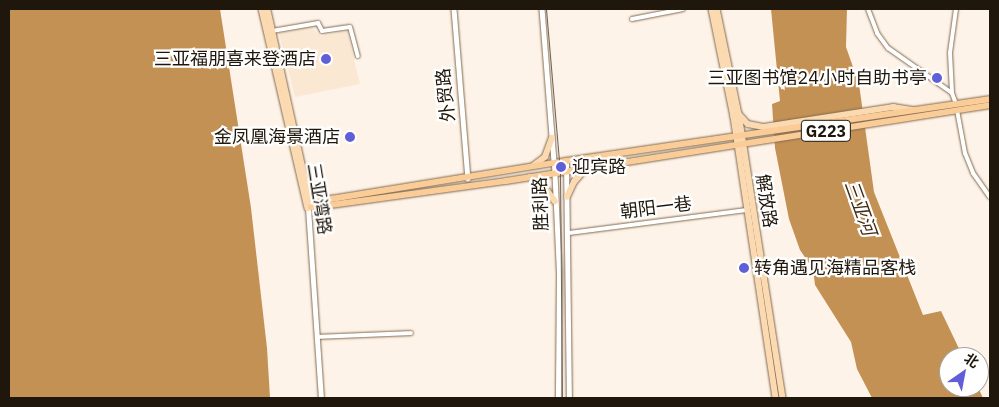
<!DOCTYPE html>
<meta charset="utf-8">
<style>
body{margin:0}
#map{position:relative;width:999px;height:407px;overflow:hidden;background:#fef3e8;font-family:"IBM Plex Sans","Noto Sans SC",sans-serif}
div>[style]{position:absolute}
.built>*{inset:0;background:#fbe8d3}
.water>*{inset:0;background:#c49155}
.roads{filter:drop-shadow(0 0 1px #826b51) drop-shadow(0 0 1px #826b51)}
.minor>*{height:4px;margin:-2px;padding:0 2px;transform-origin:2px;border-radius:2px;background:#fff}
.tertiary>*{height:4.5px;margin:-2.25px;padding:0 2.25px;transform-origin:2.25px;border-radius:2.25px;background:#fff}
.secondary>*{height:5px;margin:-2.5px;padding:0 2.5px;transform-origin:2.5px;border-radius:2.5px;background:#fff}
.primary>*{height:5.5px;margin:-2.75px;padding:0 2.75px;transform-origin:2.75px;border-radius:2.75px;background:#fbd9b1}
.trunk>*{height:5.5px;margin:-2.75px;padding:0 2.75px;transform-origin:2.75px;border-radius:2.75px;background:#facc97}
.tram>*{height:1px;margin:-0.5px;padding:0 0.5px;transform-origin:0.5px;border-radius:0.5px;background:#6b6257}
.dots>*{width:14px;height:14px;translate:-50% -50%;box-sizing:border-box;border:2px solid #fff;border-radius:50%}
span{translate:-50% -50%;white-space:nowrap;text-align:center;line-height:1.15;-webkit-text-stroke:4.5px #fff;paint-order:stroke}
.shield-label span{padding:1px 4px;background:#fff;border:1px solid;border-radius:4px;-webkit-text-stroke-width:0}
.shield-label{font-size:16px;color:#20170c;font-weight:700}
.poi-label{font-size:18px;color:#20170c}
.right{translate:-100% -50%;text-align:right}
.left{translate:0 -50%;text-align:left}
.street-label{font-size:18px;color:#20170c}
.water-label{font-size:19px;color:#402b10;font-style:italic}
.frame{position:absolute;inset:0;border:10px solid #20170c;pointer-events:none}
.north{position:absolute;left:939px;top:347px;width:50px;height:50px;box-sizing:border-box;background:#fff;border:1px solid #a6a29e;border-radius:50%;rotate:33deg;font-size:14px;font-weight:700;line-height:20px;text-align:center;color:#20170c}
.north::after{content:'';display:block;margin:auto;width:18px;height:22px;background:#615fd8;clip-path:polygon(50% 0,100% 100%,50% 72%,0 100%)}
</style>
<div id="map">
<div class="built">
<div style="clip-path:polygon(311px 27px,321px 36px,347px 31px,360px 84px,295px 97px,279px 33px)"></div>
</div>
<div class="water">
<div style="clip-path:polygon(9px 9px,220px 9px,251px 208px,267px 348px,270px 398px,9px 398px)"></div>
<div style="clip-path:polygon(771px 9px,847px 9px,846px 47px,859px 84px,874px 192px,923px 315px,941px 311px,963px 357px,949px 357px,949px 387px,978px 387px,983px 398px,872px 398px,857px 369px,851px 342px,815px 285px,813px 269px,800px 250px,789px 219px,775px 148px,772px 104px,780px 101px)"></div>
</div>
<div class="roads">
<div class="minor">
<div style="left:868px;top:9px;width:26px;rotate:69deg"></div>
<div style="left:877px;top:33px;width:19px;rotate:54deg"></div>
<div style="left:888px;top:48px;width:78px;rotate:35.1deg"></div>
<div style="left:956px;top:9px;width:44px;rotate:97.8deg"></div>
<div style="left:950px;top:53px;width:40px;rotate:87.1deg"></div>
<div style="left:952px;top:93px;width:12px;rotate:70deg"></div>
<div style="left:632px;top:19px;width:52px;rotate:-11.1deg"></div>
<div style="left:272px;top:31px;width:47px;rotate:-9.9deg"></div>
<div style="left:318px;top:23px;width:9px;rotate:63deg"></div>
<div style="left:322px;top:31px;width:28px;rotate:-8deg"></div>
<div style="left:350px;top:27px;width:30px;rotate:75deg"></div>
<div style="left:957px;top:110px;width:44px;rotate:79.5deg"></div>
<div style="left:965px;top:153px;width:22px;rotate:68deg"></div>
<div style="left:973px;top:173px;width:29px;rotate:55deg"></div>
<div style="left:569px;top:233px;width:179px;rotate:-7.4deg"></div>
<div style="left:317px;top:337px;width:94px;rotate:-2.4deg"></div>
</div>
<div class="tertiary">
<div style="left:454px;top:9px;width:170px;rotate:85.3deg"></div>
<div style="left:542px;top:9px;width:154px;rotate:85.5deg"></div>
</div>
<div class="secondary">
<div style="left:566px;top:161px;width:237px;rotate:89.3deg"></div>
<div style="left:554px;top:163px;width:111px;rotate:87.4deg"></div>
<div style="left:559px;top:274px;width:124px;rotate:90.5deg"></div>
<div style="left:308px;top:208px;width:190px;rotate:86.1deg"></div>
</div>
<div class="primary">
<div style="left:262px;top:9px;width:204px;rotate:77deg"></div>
<div style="left:308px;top:208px;width:3px;rotate:-18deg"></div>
<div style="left:311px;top:207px;width:203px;rotate:-102.5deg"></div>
<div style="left:712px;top:9px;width:110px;rotate:78.5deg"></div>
<div style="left:734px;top:117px;width:284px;rotate:81.5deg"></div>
<div style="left:717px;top:9px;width:107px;rotate:78.2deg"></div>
<div style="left:739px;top:114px;width:287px;rotate:81.2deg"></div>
<div style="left:739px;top:114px;width:13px;rotate:48deg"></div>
<div style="left:748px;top:124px;width:16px;rotate:11deg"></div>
<div style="left:764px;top:127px;width:131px;rotate:-8.8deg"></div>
<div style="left:893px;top:107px;width:19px;rotate:9deg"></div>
<div style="left:533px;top:166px;width:15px;rotate:-37deg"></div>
<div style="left:545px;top:157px;width:20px;rotate:-70deg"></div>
<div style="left:530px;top:177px;width:15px;rotate:28deg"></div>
<div style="left:543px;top:184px;width:21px;rotate:55deg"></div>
<div style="left:567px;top:197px;width:17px;rotate:-65deg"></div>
<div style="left:574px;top:182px;width:18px;rotate:-49deg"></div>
</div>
<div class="trunk">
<div style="left:311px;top:207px;width:22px;rotate:-22deg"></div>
<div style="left:331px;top:199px;width:238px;rotate:-9.2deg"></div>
<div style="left:566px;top:161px;width:429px;rotate:-8.3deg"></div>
<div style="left:316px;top:207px;width:192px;rotate:-7.8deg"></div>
<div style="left:506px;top:181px;width:490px;rotate:-8.9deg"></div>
</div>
</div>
<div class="tram">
<div style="left:546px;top:9px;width:164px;rotate:85.1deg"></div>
<div style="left:560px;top:172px;width:226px;rotate:89.5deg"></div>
</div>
<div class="dots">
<div style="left:326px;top:59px;background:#615fd8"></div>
<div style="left:937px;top:78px;background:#615fd8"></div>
<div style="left:350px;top:137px;background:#615fd8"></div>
<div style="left:561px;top:167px;background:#615fd8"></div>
<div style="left:744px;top:268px;background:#615fd8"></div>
</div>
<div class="shield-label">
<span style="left:826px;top:131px">G223</span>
</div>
<div class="poi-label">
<span class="right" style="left:316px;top:59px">三亚福朋喜来登酒店</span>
<span class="right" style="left:927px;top:78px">三亚图书馆24小时自助书亭</span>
<span class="right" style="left:340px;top:137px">金凤凰海景酒店</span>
<span class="left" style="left:572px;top:167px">迎宾路</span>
<span class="left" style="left:754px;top:268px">转角遇见海精品客栈</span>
</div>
<div class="street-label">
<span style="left:446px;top:95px;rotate:-96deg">外贸路</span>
<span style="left:319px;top:199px;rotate:81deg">三亚湾路</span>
<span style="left:766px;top:201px;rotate:81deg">解放路</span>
<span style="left:541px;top:204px;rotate:-92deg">胜利路</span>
<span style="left:656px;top:208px;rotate:-7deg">朝阳一巷</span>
</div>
<div class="water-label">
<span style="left:860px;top:208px;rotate:70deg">三亚河</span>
</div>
<div class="frame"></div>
<div class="north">北</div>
</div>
